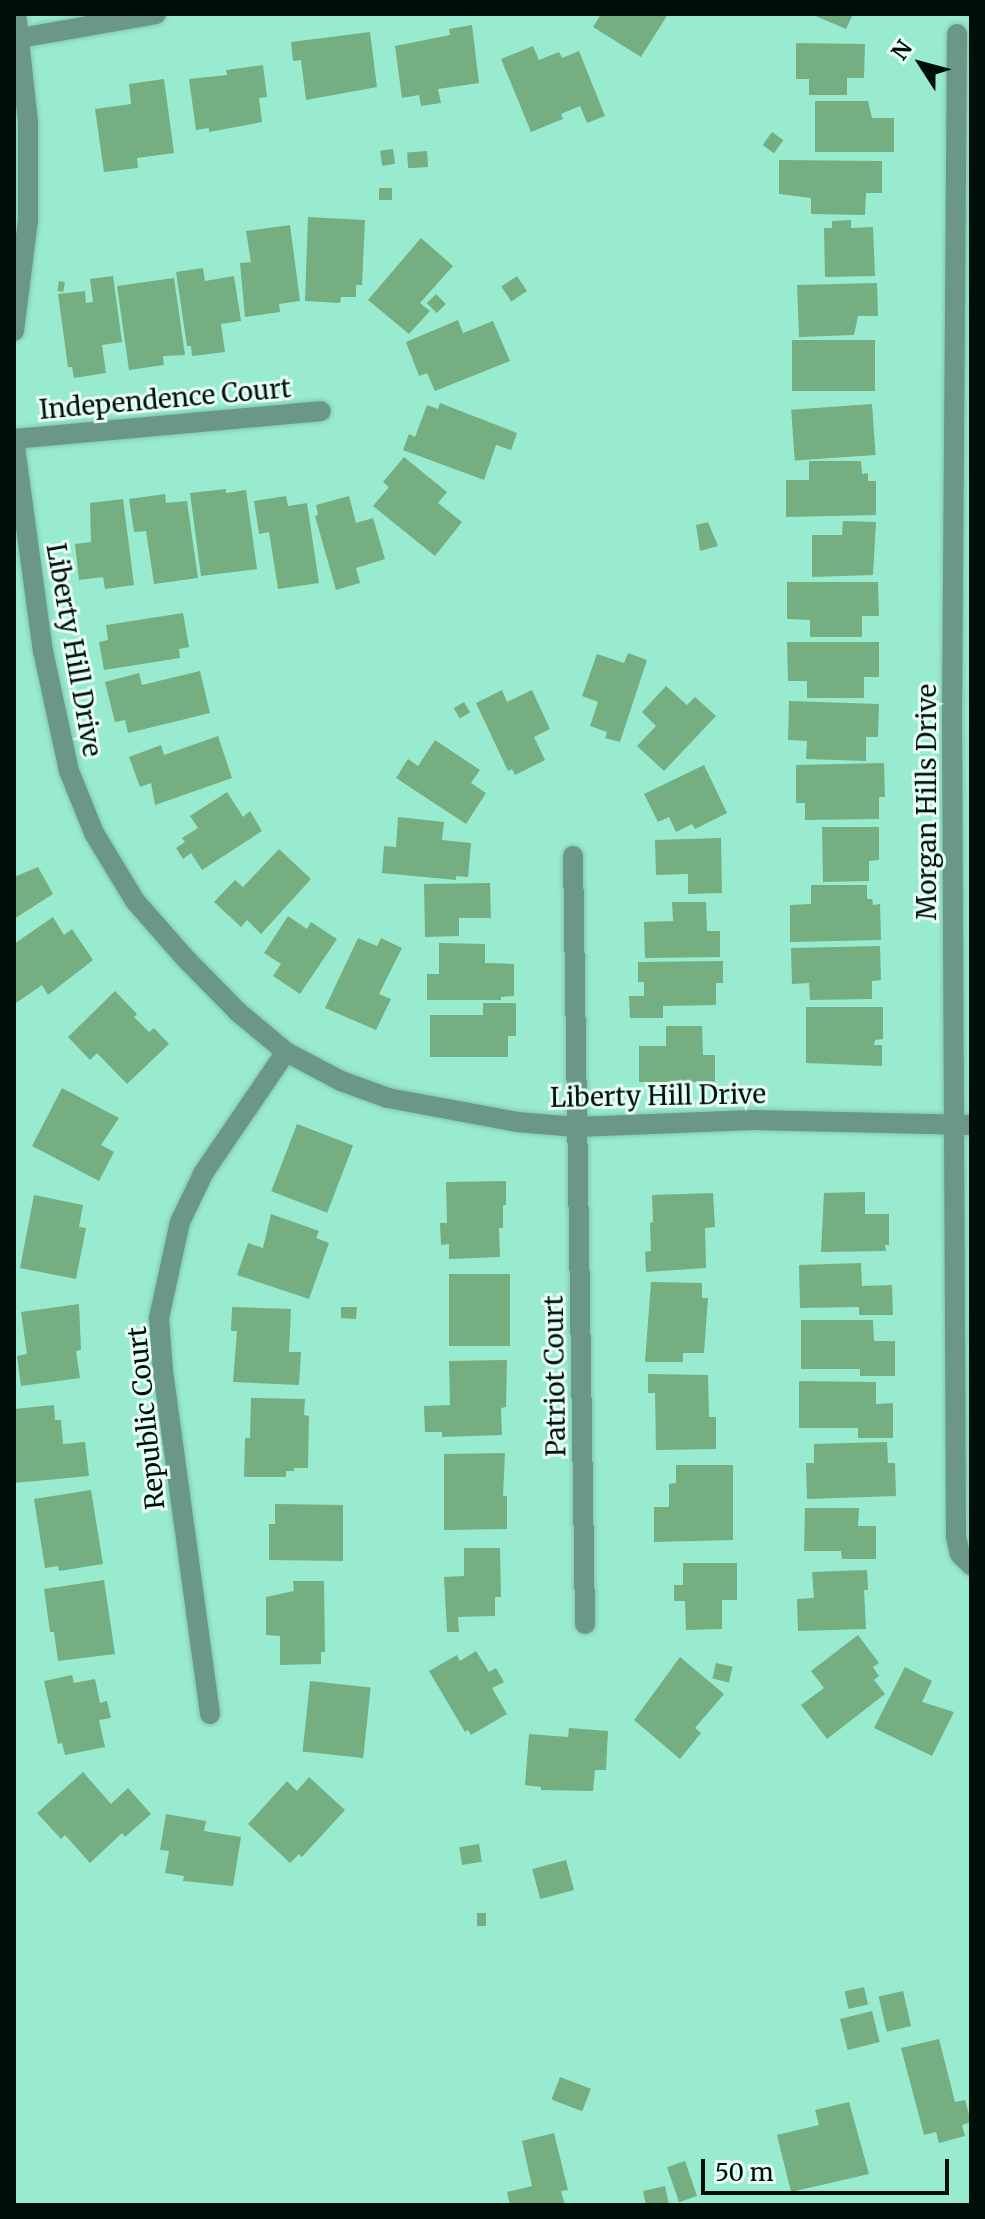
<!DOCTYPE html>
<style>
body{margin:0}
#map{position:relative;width:985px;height:2219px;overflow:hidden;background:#99ebcf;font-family:Merriweather,serif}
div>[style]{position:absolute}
.building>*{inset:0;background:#74ae81;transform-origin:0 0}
.roads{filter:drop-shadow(0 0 2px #81c8af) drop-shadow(0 0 2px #81c8af)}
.minor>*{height:20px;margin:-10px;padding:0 10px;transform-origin:10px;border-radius:10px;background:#6b9788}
span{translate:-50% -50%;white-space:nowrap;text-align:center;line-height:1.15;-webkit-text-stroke:6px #e8fff6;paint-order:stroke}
.street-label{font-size:26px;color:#001009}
.frame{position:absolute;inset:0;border:16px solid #001009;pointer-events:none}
.north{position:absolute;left:881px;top:24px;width:80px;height:80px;-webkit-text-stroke:6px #e8fff6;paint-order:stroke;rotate:306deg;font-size:22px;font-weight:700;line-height:32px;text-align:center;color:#001009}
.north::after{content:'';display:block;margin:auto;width:28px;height:36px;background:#001009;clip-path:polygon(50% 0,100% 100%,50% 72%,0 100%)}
.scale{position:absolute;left:701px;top:2159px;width:248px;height:36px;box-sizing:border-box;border:4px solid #001009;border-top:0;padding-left:10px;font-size:24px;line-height:28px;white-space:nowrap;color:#001009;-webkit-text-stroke:6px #e8fff6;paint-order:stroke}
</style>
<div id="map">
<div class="building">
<div style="clip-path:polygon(601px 14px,668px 14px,641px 57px,593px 27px)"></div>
<div style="clip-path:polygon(811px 14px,853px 14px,846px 29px)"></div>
<div style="clip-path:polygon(472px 25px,479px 83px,438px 89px,441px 103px,421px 106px,419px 95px,402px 98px,395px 46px,450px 35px,449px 29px)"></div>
<div style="clip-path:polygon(370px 32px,377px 87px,306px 100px,301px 60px,293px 61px,291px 42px)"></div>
<div style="clip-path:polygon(796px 43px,865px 44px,864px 78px,847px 78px,847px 95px,809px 95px,809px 79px,796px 79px)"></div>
<div style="clip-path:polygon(533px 46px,539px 60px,559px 52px,562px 58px,579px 51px,605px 116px,587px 123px,580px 106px,561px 114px,563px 119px,531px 132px,501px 59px)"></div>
<div style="clip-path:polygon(263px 65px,267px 97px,259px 98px,262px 122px,209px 132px,209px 128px,196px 130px,189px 79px,227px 75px,226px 70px)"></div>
<div style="clip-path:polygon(164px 79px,174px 153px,137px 158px,138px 168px,104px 172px,95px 109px,131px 104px,129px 84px)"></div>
<div style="clip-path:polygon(815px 101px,868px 101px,872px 118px,894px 118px,894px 152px,815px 152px)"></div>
<div style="left:772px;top:132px;width:14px;height:16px;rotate:36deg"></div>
<div style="left:393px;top:149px;width:15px;height:13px;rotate:82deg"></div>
<div style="left:427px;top:151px;width:16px;height:20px;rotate:86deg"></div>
<div style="clip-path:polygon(779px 160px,882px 161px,882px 193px,866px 193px,865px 215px,811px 214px,811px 198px,779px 194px)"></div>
<div style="left:379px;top:188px;width:13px;height:12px"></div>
<div style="clip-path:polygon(308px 217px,365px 220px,362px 285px,356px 285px,356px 297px,341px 297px,340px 303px,305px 301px)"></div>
<div style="clip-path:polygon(851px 220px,851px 228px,873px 227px,875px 276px,825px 277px,824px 228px,832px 228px,832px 221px)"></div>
<div style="clip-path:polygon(290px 225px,300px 301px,279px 304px,280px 312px,245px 317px,240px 263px,251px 262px,246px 231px)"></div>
<div style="clip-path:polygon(421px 238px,453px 266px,420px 303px,430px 311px,409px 334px,368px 300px)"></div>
<div style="clip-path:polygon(203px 268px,205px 281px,234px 276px,241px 321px,221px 324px,225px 352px,192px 356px,191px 346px,187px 346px,176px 272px)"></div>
<div style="clip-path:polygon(113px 276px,122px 342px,102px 345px,106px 373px,74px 378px,72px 367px,68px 367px,58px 294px,85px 291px,86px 303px,93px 302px,90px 279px)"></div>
<div style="left:517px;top:276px;width:18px;height:19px;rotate:56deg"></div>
<div style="clip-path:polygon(174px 278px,185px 355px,163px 356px,164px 365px,129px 370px,117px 286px)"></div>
<div style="left:59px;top:281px;width:6px;height:10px;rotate:9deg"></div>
<div style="clip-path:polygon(877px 283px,878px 316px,858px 316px,854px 335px,799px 337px,797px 285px)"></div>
<div style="left:436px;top:294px;width:14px;height:13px;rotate:45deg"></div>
<div style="clip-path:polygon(458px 320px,463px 333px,493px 321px,510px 361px,435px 391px,427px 373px,419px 376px,406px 342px)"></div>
<div style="left:792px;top:340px;width:83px;height:51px"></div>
<div style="clip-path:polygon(440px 403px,517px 433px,511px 450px,496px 445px,484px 480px,403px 450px,409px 434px,415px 437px,427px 405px,438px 409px)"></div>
<div style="left:872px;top:404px;width:51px;height:81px;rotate:86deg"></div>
<div style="clip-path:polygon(404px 457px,447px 492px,438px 503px,462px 522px,435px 556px,373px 506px,389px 487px,383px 482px)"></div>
<div style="clip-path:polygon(809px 461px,861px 461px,862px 474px,868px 473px,868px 481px,876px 481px,876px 515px,786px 517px,786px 480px,809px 480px)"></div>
<div style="clip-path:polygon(226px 489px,226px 493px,246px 490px,257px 569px,201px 576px,190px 493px)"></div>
<div style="clip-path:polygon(165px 494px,166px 503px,187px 501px,198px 578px,154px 584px,146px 531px,134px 532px,129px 499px)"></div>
<div style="clip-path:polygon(286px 496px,288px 506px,307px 503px,319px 583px,278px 589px,269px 532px,259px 534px,254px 501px)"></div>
<div style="clip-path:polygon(349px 496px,356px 523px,373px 518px,385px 559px,356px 568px,360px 583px,336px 590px,315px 516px,318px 515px,316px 505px)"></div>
<div style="clip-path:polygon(123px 499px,134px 585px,105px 589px,103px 577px,79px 580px,75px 544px,91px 542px,90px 503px)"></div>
<div style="clip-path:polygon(843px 521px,876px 522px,873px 575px,812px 577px,812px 535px,842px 535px)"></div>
<div style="clip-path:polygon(708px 522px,718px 546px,700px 551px,696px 525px)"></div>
<div style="clip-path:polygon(787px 582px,878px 582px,879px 616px,862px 616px,862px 637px,810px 637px,810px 620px,787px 619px)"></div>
<div style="clip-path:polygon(183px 613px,189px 647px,179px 649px,180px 658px,104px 670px,99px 642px,108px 640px,106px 625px)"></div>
<div style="clip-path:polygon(787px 642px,879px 642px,879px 677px,864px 677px,864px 698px,807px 698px,807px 681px,788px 681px)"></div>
<div style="clip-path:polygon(628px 653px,647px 660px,620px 742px,605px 738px,607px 732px,590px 726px,598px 702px,582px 696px,597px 654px,624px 663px)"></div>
<div style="clip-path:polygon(200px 671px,210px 713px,128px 733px,125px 720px,115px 722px,105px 682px,139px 673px,142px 685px)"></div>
<div style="clip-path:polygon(666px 686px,687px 705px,695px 697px,716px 716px,664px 771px,637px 746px,656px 726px,642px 712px)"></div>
<div style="clip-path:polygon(502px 690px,507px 702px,532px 690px,550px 729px,534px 737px,545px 760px,515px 775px,512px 769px,508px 771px,476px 703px)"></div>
<div style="clip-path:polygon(789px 701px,879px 704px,878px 737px,866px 737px,866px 761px,806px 759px,807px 741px,788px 740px)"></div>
<div style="left:464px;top:702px;width:12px;height:12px;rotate:59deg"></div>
<div style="clip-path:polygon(218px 736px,232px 778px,155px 805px,151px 783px,140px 787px,129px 757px,161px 745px,164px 755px)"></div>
<div style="clip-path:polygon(435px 740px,480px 770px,471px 783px,486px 793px,466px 824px,396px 778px,408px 759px,418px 766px)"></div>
<div style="clip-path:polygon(884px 763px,885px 797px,879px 797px,879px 819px,805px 820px,805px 803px,796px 803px,796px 765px)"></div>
<div style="clip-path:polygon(704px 765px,727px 813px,695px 829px,692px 824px,676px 832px,669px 817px,658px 822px,644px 794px)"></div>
<div style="clip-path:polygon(227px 792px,243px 817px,250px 811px,262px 831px,202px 870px,191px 853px,183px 859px,176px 848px,185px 842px,182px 838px,198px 828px,190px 816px)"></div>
<div style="clip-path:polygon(398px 817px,444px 822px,442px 840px,471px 843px,468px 877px,456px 876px,456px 880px,382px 873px,384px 846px,396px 847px)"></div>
<div style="clip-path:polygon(822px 827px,879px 827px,879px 860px,869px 861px,869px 881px,823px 882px)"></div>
<div style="clip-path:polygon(721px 838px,722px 893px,688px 894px,688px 874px,656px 875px,655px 840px)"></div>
<div style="clip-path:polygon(279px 849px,311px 879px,261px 934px,247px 920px,241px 927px,214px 902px,235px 880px,243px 887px)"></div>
<div style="clip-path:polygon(38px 867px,53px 894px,14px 919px,14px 877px)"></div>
<div style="clip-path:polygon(490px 883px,491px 918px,459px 918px,459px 936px,425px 937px,424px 884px)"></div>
<div style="clip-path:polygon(811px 885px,867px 885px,867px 899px,872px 899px,873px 905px,880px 904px,881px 940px,790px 942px,790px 905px,811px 904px)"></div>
<div style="clip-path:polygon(672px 902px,706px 902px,707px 931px,720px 931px,720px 957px,645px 958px,644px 922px,673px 921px)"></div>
<div style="clip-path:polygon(288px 916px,307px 929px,311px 922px,337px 939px,300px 994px,273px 976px,281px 964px,264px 953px)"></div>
<div style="clip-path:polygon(53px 917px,64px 935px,72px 929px,93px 960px,48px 995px,42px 985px,16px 1003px,14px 944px)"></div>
<div style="clip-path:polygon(358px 938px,377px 946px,381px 938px,402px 948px,379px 994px,391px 999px,376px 1030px,325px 1008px)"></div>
<div style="clip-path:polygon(439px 943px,485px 944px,485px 963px,514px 964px,514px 996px,501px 997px,501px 1000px,427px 1000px,427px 974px,439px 974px)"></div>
<div style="clip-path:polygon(880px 946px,881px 980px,872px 981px,872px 999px,810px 1000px,809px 983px,792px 984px,791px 948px)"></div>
<div style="clip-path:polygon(723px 961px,723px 983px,716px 983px,716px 1005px,663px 1006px,663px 1018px,630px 1018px,629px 996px,644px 996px,644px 982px,638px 982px,638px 962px)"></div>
<div style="clip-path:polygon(115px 991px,137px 1014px,134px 1017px,149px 1032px,154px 1028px,169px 1044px,127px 1084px,97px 1053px,90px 1060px,68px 1037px)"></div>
<div style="clip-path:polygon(483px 1003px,516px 1003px,516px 1036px,508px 1036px,508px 1057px,430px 1057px,430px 1015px,483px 1015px)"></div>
<div style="clip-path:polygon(806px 1007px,883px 1007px,883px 1039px,875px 1040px,874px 1045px,882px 1045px,882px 1066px,806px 1063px)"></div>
<div style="clip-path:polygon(666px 1026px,702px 1026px,703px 1055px,715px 1055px,715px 1082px,639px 1082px,639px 1046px,666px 1046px)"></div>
<div style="clip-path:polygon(62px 1088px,119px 1118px,101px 1145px,114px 1152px,99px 1181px,32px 1146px)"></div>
<div style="left:297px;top:1124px;width:60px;height:72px;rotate:21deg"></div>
<div style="clip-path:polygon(506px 1181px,506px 1205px,503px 1205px,503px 1228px,499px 1228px,500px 1257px,449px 1259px,449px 1244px,441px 1245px,440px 1223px,447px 1223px,446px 1182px)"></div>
<div style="clip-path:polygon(865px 1192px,865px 1214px,889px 1214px,889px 1245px,885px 1245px,886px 1251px,821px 1252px,824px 1193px)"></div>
<div style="clip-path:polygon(713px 1193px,715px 1227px,705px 1228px,706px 1268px,646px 1272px,645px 1252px,651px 1251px,650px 1223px,653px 1222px,652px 1195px)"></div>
<div style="clip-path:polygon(34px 1195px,83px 1205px,79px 1227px,86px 1228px,76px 1279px,20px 1268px)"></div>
<div style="clip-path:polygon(271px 1214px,319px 1231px,316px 1238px,329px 1243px,309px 1299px,237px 1275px,248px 1243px,263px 1248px)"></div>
<div style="clip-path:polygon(861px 1263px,862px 1286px,892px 1285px,893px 1315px,859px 1315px,859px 1307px,800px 1308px,799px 1265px)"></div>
<div style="left:449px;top:1274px;width:61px;height:72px"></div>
<div style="clip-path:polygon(651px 1282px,702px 1283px,702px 1298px,708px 1298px,704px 1353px,683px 1353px,683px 1362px,645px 1362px)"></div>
<div style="clip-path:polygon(79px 1304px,81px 1350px,76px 1351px,80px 1378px,21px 1386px,17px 1356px,27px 1354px,21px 1312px)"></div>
<div style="clip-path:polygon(232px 1307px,291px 1309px,289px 1352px,301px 1352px,299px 1385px,233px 1382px,237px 1331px,231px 1331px)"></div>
<div style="clip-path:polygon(341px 1307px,357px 1307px,356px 1319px,341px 1318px)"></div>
<div style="clip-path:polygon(801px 1320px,873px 1320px,874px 1341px,895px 1341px,895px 1376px,860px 1376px,860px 1369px,801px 1369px)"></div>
<div style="clip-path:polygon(507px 1360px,506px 1407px,501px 1408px,502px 1435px,442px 1437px,442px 1432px,425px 1432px,424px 1406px,450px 1405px,449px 1361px)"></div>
<div style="clip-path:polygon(648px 1374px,708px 1375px,709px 1417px,716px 1417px,716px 1449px,656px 1450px,655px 1393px,648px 1393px)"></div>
<div style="clip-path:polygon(799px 1381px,876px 1382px,876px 1404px,893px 1403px,893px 1438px,858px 1438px,858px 1428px,799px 1428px)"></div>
<div style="clip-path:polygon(251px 1398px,305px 1399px,304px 1415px,309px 1416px,308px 1468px,294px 1468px,294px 1471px,286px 1471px,286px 1477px,244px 1477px,245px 1438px,250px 1438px)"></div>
<div style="clip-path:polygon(54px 1405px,55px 1420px,61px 1420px,63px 1444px,85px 1442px,89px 1476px,14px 1483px,14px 1409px)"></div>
<div style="clip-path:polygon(887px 1442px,888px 1463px,895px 1463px,896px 1496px,807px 1499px,806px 1463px,814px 1463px,814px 1444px)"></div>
<div style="clip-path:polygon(505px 1453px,503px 1496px,507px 1496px,507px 1529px,444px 1530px,444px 1454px)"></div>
<div style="clip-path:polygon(676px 1465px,733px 1465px,733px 1540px,654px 1542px,654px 1507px,669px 1507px,669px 1484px,676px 1483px)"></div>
<div style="clip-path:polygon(91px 1490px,103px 1564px,59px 1571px,58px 1566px,45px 1568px,34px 1499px)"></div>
<div style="clip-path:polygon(275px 1504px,343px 1505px,343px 1561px,269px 1560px,269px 1524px,275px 1524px)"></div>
<div style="clip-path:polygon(805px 1508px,859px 1508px,858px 1526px,876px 1526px,876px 1559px,842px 1559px,841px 1551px,804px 1551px)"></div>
<div style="clip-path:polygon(464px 1548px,500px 1548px,501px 1597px,495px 1597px,495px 1616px,458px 1617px,459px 1632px,447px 1632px,444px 1577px,464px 1576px)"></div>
<div style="clip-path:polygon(683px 1563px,737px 1563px,737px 1600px,722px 1600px,722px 1629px,686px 1630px,685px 1601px,674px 1601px,674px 1585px,683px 1585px)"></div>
<div style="clip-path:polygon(867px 1570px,868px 1590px,864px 1590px,866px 1629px,798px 1631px,797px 1599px,814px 1598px,812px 1572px)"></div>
<div style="clip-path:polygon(104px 1580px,115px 1654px,58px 1661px,54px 1632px,50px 1632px,44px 1589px)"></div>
<div style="clip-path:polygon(293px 1581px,324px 1581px,325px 1652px,321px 1652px,321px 1664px,280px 1665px,280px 1636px,266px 1635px,266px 1597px,294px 1591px)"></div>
<div style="clip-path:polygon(858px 1635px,879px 1663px,873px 1667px,879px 1676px,874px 1680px,885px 1694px,827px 1739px,801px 1705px,824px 1688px,811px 1671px)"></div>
<div style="clip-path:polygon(476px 1651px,489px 1672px,496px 1668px,504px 1682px,492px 1688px,507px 1714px,471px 1735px,468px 1730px,465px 1732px,429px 1671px,457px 1655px,460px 1661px)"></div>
<div style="clip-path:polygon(680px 1657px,724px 1694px,695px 1728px,701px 1733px,680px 1759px,634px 1720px)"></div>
<div style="left:716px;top:1663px;width:17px;height:16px;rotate:13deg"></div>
<div style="clip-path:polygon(905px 1667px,932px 1681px,922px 1702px,954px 1712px,932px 1756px,874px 1728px)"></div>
<div style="clip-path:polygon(72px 1675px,74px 1683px,95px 1679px,100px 1703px,107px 1701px,111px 1718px,99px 1720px,105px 1747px,65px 1755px,62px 1743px,58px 1744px,44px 1681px)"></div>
<div style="left:310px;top:1681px;width:61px;height:71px;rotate:6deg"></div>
<div style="clip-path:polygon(569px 1728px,608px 1731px,606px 1770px,595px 1770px,593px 1791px,541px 1790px,541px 1787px,525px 1785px,529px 1734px,568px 1737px)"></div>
<div style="clip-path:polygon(83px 1772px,111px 1804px,128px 1788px,151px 1814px,125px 1837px,122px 1833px,90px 1863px,65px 1835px,61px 1839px,37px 1813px)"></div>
<div style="clip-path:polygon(309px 1777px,345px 1810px,302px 1857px,299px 1854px,290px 1863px,248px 1824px,287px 1781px,297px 1791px)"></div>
<div style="clip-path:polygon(166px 1814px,206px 1821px,204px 1831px,241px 1837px,233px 1886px,183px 1881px,184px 1876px,165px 1873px,169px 1851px,160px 1850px)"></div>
<div style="left:479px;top:1844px;width:18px;height:20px;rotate:81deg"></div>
<div style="left:566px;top:1860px;width:31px;height:35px;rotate:75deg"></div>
<div style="left:477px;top:1913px;width:9px;height:13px"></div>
<div style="left:864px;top:1987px;width:18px;height:20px;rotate:77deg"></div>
<div style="left:903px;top:1991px;width:36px;height:25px;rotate:77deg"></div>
<div style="left:872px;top:2011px;width:32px;height:33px;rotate:76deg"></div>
<div style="clip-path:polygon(939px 2039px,955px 2102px,965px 2100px,971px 2122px,962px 2125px,965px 2136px,939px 2143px,936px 2132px,924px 2135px,901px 2048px)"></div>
<div style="left:560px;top:2077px;width:33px;height:24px;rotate:21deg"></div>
<div style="clip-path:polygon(849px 2102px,869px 2174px,791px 2192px,777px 2135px,819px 2125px,815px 2110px)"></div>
<div style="clip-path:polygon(554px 2133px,568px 2190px,561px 2191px,565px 2205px,510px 2205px,507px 2192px,532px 2186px,522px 2141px)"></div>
<div style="left:685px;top:2161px;width:37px;height:19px;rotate:71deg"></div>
<div style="clip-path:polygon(665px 2186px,669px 2205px,646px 2205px,643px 2191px)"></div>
</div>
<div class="roads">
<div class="minor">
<div style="left:957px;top:34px;width:683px;rotate:90.42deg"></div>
<div style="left:952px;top:717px;width:820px;rotate:89.72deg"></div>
<div style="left:956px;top:1537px;width:17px;rotate:77deg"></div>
<div style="left:960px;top:1554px;width:16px;rotate:45deg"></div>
<div style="left:20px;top:38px;width:138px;rotate:-10deg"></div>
<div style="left:14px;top:331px;width:112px;rotate:-82.8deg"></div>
<div style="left:28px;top:220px;width:98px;rotate:-90deg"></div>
<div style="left:28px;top:122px;width:109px;rotate:-96.3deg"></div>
<div style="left:14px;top:439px;width:308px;rotate:-5.2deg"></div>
<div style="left:14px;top:440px;width:213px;rotate:82.2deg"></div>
<div style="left:43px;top:651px;width:123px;rotate:77.8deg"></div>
<div style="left:69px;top:771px;width:67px;rotate:68deg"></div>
<div style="left:94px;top:833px;width:79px;rotate:58.9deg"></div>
<div style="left:135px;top:901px;width:77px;rotate:48.7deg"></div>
<div style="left:186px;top:959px;width:74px;rotate:45.5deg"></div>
<div style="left:238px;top:1012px;width:62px;rotate:39.8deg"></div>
<div style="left:286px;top:1052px;width:62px;rotate:27.8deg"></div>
<div style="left:341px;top:1081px;width:50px;rotate:19.9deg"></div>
<div style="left:388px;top:1098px;width:131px;rotate:10.5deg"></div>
<div style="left:517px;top:1122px;width:60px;rotate:4.8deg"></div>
<div style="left:577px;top:1127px;width:175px;rotate:-2.3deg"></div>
<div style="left:752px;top:1120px;width:219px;rotate:1.3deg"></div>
<div style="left:573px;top:856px;width:768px;rotate:89.1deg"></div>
<div style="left:210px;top:1714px;width:346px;rotate:-97.8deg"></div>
<div style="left:163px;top:1371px;width:53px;rotate:-94.3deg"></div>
<div style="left:159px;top:1318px;width:98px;rotate:-77.7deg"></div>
<div style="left:180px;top:1222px;width:55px;rotate:-64.4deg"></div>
<div style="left:204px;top:1172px;width:145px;rotate:-55.7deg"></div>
</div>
</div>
<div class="street-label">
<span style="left:165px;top:399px;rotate:-5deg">Independence Court</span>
<span style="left:74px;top:650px;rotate:80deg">Liberty Hill Drive</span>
<span style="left:927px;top:802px;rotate:-90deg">Morgan Hills Drive</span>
<span style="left:658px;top:1096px;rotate:-1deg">Liberty Hill Drive</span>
<span style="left:555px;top:1376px;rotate:-91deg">Patriot Court</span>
<span style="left:146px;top:1418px;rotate:-96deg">Republic Court</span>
</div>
<div class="frame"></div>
<div class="north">N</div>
<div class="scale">50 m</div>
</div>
